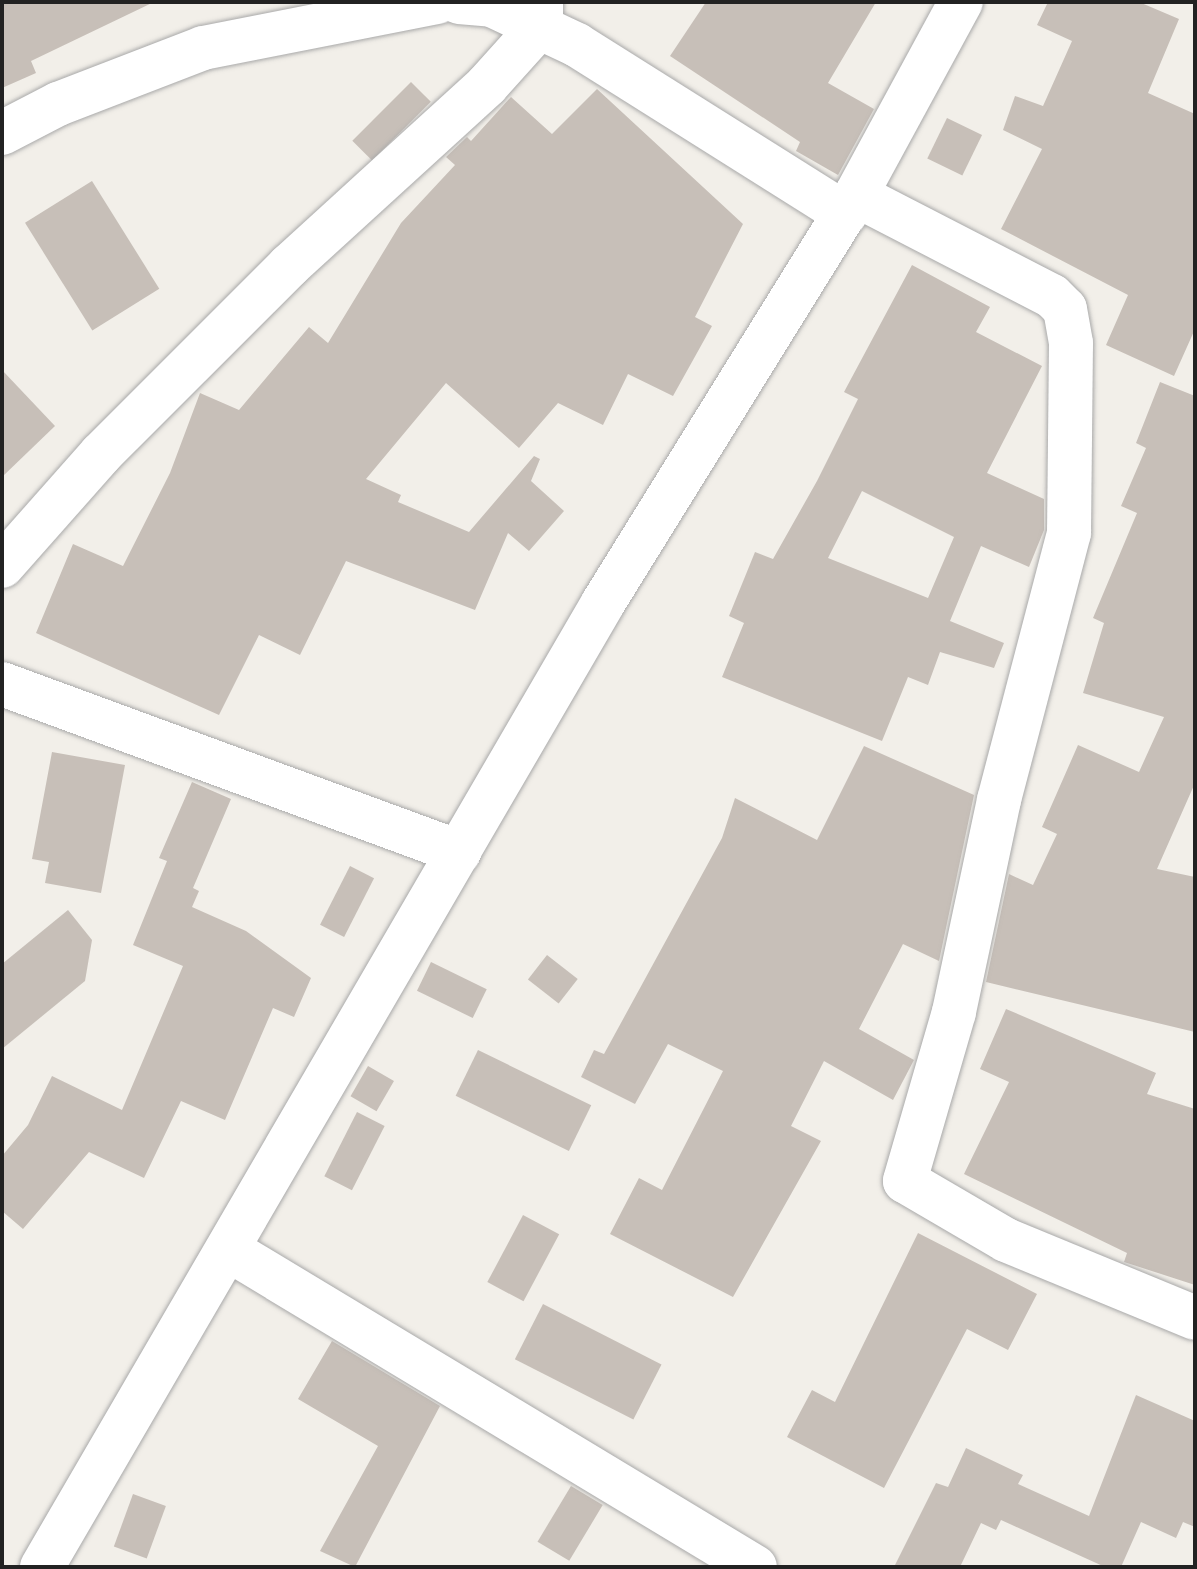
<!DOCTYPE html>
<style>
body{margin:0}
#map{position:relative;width:1197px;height:1569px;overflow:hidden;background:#f2efe9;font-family:Roboto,sans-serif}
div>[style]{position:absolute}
.building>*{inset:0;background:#c7bfb8;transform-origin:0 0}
.roads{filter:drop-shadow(0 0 2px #a9a9a9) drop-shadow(0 0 2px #a9a9a9)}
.minor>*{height:44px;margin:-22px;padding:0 22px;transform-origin:22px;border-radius:22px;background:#fff}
span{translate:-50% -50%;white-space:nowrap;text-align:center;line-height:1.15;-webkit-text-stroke:6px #fff;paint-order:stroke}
.frame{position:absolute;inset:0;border:4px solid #222;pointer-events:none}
</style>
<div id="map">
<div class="building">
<div style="clip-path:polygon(2px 2px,154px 2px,31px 61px,36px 73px,2px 88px)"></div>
<div style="clip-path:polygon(706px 2px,876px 2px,828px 83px,874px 109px,838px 175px,796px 151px,800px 142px,670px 56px)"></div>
<div style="clip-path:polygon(1048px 2px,1139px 2px,1179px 19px,1148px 93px,1195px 114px,1195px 329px,1174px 376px,1106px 345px,1128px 295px,1001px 229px,1042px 149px,1003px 130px,1015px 96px,1043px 106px,1072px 41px,1037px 25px)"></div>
<div style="left:411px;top:82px;width:28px;height:83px;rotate:45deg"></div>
<div style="clip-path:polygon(597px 89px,743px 224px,695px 317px,712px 326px,673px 396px,628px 374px,603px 425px,558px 403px,519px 448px,446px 383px,366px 479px,401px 495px,398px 502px,469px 532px,534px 456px,540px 459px,531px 481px,564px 511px,529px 551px,508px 533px,475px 610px,346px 561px,300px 655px,259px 635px,219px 715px,36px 633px,73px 544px,123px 566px,170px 473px,200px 393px,239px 410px,309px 327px,328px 343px,401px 223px,455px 165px,446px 157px,467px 137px,471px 141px,511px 97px,552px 134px)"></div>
<div style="left:947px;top:118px;width:39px;height:45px;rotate:26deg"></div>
<div style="left:92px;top:181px;width:127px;height:79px;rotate:58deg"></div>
<div style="clip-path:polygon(evenodd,912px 265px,990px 307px,976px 332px,1042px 366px,987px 473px,1044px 499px,1044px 530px,1029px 567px,981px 546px,950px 621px,1004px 643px,994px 668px,940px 652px,928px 685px,908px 677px,882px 741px,722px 677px,744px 623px,729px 616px,755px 552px,773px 559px,817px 481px,858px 399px,844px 392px,912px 265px,862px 491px,954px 537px,928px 598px,828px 558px,862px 491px)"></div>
<div style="clip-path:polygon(2px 370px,55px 426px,2px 477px)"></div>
<div style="clip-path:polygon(1160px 382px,1195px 396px,1195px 783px,1157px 869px,1195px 877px,1195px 1032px,986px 982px,1009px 874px,1033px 885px,1057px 834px,1042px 827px,1078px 745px,1139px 772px,1164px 717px,1083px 693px,1104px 623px,1093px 618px,1137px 513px,1121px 506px,1146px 448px,1136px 443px)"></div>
<div style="clip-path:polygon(864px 746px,974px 795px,939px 961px,903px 944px,859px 1029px,914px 1060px,893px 1100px,824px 1061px,791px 1126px,821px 1141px,733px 1297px,610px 1234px,639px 1178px,662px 1190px,723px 1071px,668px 1044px,635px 1104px,581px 1077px,594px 1050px,604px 1054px,722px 838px,735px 798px,817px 840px)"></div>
<div style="clip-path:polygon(52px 752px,125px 765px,101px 893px,45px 883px,49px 862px,32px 859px)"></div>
<div style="clip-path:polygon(192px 782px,231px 799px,193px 888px,199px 891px,192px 907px,246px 931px,311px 978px,294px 1017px,273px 1008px,225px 1120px,181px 1101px,144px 1178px,89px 1152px,23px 1229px,2px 1211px,2px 1156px,28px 1125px,52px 1076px,122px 1110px,183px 966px,133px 945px,167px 861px,159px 858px)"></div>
<div style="left:350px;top:866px;width:27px;height:66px;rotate:27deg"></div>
<div style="clip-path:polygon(68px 910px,92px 940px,85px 981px,2px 1049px,2px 964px)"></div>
<div style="left:547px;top:955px;width:39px;height:31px;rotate:38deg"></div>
<div style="left:431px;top:962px;width:62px;height:32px;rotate:26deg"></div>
<div style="clip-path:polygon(1006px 1009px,1156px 1073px,1147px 1094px,1195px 1109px,1195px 1285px,1124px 1262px,1127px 1253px,964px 1174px,1009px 1082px,980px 1069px)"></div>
<div style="left:478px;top:1050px;width:126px;height:51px;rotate:26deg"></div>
<div style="left:368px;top:1066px;width:30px;height:35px;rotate:30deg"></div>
<div style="left:357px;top:1112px;width:31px;height:72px;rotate:27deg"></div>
<div style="left:523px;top:1215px;width:41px;height:76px;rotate:28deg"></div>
<div style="clip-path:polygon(918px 1233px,1037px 1294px,1008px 1350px,967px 1329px,884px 1488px,787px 1437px,812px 1390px,835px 1402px)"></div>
<div style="left:543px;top:1304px;width:133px;height:62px;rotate:27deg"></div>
<div style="clip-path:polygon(332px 1341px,440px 1406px,355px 1567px,320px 1551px,378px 1446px,298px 1399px)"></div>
<div style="clip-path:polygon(1136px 1395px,1195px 1421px,1195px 1527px,1183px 1522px,1176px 1538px,1141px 1522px,1121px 1567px,1105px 1567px,1001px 1520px,996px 1530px,981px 1523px,960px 1567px,894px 1567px,936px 1483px,948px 1487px,966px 1448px,1023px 1475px,1018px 1484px,1089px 1516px)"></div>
<div style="left:571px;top:1486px;width:37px;height:65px;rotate:31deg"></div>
<div style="left:133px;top:1494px;width:35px;height:56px;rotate:20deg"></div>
</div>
<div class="roads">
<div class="minor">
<div style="left:459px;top:2px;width:33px;rotate:5deg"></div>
<div style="left:492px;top:5px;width:94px;rotate:25.2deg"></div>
<div style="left:577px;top:45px;width:317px;rotate:32.2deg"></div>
<div style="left:2px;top:133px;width:63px;rotate:-27.4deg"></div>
<div style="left:58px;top:104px;width:155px;rotate:-21.1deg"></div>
<div style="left:203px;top:48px;width:239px;rotate:-11.1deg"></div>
<div style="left:856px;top:195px;width:220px;rotate:27.3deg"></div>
<div style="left:1052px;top:296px;width:18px;rotate:45deg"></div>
<div style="left:1065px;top:309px;width:35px;rotate:80deg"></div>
<div style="left:1071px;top:343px;width:190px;rotate:90.6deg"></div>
<div style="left:1069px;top:533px;width:276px;rotate:104.7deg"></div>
<div style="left:999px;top:800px;width:217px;rotate:102deg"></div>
<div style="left:954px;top:1012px;width:176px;rotate:106.2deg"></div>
<div style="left:905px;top:1181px;width:117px;rotate:30.3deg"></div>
<div style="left:1006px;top:1240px;width:204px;rotate:22.4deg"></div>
<div style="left:2px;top:566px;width:149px;rotate:-48.5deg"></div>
<div style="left:101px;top:454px;width:266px;rotate:-45deg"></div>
<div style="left:289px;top:266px;width:268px;rotate:-42.4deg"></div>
<div style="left:487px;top:85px;width:81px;rotate:-48deg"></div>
<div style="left:541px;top:25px;width:23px;rotate:-90deg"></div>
<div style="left:2px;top:684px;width:487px;rotate:20.2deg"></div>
<div style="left:229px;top:1250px;width:614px;rotate:31.08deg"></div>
<div style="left:42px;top:1567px;width:1115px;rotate:-59.8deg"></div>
<div style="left:603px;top:603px;width:480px;rotate:-58.2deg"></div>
<div style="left:856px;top:195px;width:220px;rotate:-61.5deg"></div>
</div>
</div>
<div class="frame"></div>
</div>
